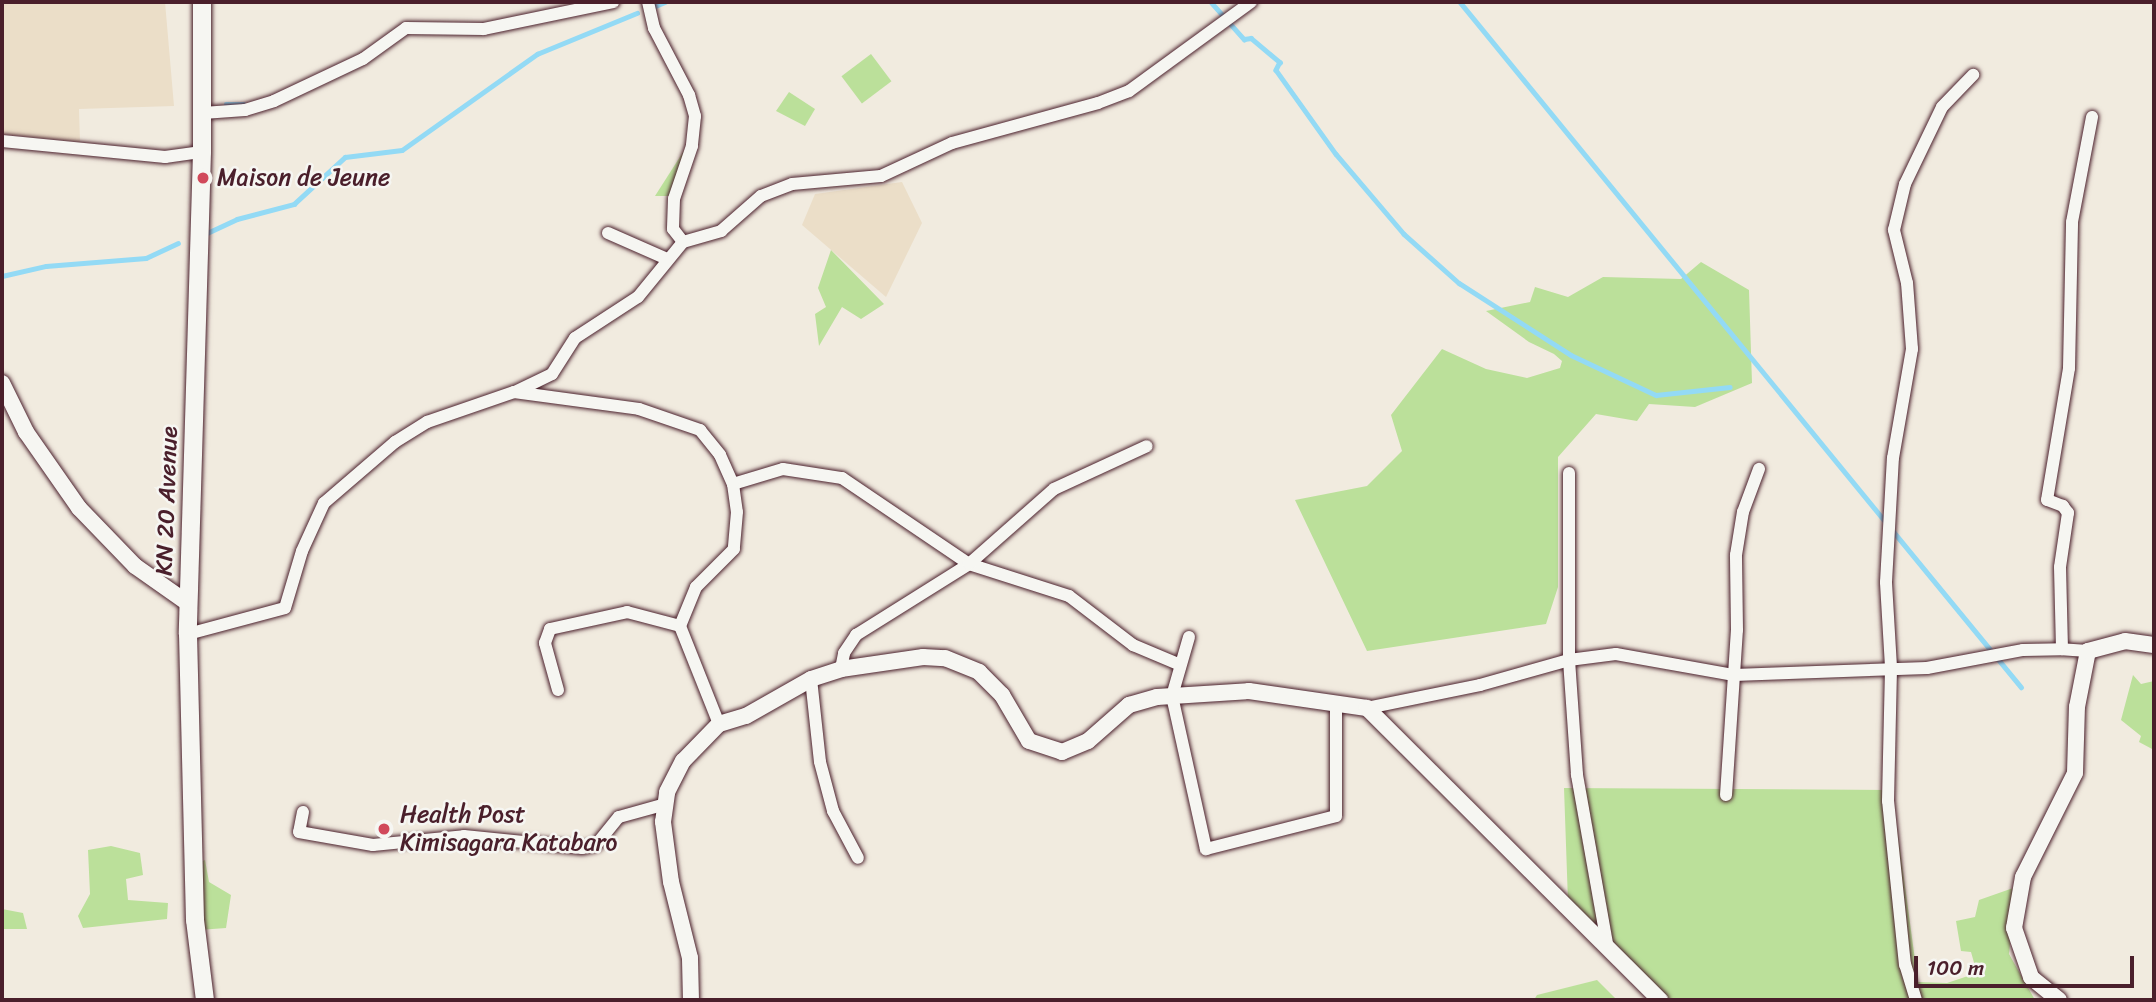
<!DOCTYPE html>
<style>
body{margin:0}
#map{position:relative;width:2156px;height:1002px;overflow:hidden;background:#f1ebdf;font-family:Sriracha,sans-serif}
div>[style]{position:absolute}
.built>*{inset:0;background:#ebdec8}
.green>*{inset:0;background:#bbe09a;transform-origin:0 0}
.stream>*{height:4.5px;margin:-2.25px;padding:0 2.25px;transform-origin:2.25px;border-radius:2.25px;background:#93daf5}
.roads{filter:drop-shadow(0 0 2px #4a1f2b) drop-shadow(0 0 2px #4a1f2b)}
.minor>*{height:12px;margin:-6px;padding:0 6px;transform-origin:6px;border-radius:6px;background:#f6f6f2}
.tertiary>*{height:16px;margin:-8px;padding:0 8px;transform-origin:8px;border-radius:8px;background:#f6f6f2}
.secondary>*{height:18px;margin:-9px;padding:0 9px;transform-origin:9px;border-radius:9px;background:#f6f6f2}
.dots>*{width:19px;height:19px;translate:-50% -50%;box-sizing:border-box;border:4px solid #f6f6f2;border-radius:50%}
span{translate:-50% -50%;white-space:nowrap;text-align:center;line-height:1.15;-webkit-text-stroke:5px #f6f6f2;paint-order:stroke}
.poi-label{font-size:24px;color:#4a1f2b}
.left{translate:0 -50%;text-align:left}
.street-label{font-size:24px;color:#4a1f2b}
.frame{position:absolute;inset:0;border:4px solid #4a1f2b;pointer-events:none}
.scale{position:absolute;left:1914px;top:956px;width:220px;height:32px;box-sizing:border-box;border:4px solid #4a1f2b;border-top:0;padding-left:9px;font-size:21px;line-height:24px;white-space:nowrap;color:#4a1f2b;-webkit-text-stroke:5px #f6f6f2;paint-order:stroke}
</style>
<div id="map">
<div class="built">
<div style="clip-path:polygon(2px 2px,165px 2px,174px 106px,79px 109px,80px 142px,2px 134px)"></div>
<div style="clip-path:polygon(902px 182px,922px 223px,886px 297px,802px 225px,815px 194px)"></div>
</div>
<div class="green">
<div style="left:871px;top:54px;width:34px;height:37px;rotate:53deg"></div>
<div style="clip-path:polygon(789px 92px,815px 109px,805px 126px,776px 111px)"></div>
<div style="clip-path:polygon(692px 138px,671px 196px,655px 196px)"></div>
<div style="clip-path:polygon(831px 250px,884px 304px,861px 319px,842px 307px,819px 346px,815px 314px,826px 307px,818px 288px)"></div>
<div style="clip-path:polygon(1701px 262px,1749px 290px,1752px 383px,1695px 407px,1649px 404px,1637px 421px,1596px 414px,1558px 457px,1558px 587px,1546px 624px,1367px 651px,1295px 500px,1367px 486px,1402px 451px,1391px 415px,1442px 349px,1486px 369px,1527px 378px,1560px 368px,1562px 361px,1554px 354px,1529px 342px,1486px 311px,1530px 302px,1535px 287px,1568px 297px,1603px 277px,1681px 279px)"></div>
<div style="clip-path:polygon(2133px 675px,2141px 684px,2154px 681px,2154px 750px,2139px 742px,2141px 736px,2121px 720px)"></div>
<div style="clip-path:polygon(1564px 788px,1892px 790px,1918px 982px,1947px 983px,1977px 973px,1971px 952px,1961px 951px,1956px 921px,1975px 917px,1979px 900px,2016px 887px,2009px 954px,2035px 1000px,1664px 1000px,1568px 902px)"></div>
<div style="clip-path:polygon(111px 846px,140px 853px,143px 875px,126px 879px,128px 900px,168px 903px,167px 919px,83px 928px,78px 916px,90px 894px,88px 850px)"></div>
<div style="clip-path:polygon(205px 860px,209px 882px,231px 895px,226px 928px,199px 930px,196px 864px)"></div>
<div style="clip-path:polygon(2px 909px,23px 913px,27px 929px,2px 929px)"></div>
<div style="clip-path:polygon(1597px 980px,1617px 1000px,1534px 1000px,1537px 995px)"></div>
</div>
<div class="stream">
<div style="left:1211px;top:2px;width:50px;rotate:48.3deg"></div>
<div style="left:1244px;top:39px;width:7px;rotate:-8deg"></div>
<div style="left:1251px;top:38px;width:38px;rotate:40deg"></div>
<div style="left:1280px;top:62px;width:9px;rotate:117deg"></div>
<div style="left:1276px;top:70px;width:103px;rotate:54.5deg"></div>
<div style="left:1336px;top:154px;width:105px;rotate:49.6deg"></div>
<div style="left:1404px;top:234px;width:74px;rotate:41.7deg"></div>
<div style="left:1459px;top:283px;width:133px;rotate:32.7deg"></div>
<div style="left:1571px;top:355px;width:94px;rotate:25.2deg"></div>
<div style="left:1656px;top:395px;width:74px;rotate:-6.2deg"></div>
<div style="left:1460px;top:2px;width:671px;rotate:50.69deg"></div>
<div style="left:653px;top:7px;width:13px;rotate:-23deg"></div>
<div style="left:226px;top:104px;width:18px"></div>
<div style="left:205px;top:234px;width:35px;rotate:-25deg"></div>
<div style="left:237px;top:219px;width:59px;rotate:-14.7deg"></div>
<div style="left:294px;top:204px;width:69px;rotate:-42.7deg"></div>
<div style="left:345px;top:157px;width:57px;rotate:-7deg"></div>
<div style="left:402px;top:150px;width:166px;rotate:-35.4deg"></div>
<div style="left:537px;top:54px;width:108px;rotate:-22.3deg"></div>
<div style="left:2px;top:276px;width:45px;rotate:-12.8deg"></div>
<div style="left:46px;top:266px;width:100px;rotate:-4.6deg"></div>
<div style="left:146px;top:258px;width:35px;rotate:-25deg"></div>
<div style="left:1893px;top:531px;width:202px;rotate:50.6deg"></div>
</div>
<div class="roads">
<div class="minor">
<div style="left:648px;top:2px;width:27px;rotate:77deg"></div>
<div style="left:654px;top:28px;width:76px;rotate:62.4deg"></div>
<div style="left:689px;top:95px;width:22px;rotate:74deg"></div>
<div style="left:695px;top:116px;width:30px;rotate:96deg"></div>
<div style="left:692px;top:146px;width:56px;rotate:108.8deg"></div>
<div style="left:674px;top:199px;width:30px;rotate:92deg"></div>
<div style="left:673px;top:229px;width:16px;rotate:52deg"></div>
<div style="left:203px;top:113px;width:42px;rotate:-4.1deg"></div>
<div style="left:245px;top:110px;width:30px;rotate:-17deg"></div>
<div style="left:274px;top:101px;width:98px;rotate:-25.3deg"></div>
<div style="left:363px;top:59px;width:53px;rotate:-35.8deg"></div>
<div style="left:406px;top:28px;width:78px;rotate:0.7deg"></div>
<div style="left:484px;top:29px;width:132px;rotate:-11.8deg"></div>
<div style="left:2px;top:141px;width:164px;rotate:5.6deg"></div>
<div style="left:165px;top:157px;width:37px;rotate:-8deg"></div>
<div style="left:608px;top:233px;width:64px;rotate:23.8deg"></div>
<div style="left:515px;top:392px;width:41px;rotate:-25.9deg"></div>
<div style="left:552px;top:374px;width:43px;rotate:-57.4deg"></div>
<div style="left:575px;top:338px;width:75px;rotate:-33.1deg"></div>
<div style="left:638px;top:297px;width:71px;rotate:-50.7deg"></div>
<div style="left:683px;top:242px;width:40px;rotate:-16deg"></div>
<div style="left:721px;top:231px;width:53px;rotate:-41.2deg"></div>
<div style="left:761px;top:196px;width:33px;rotate:-21deg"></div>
<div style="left:792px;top:184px;width:89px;rotate:-5.1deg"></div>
<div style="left:881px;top:176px;width:78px;rotate:-24.9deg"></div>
<div style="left:952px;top:143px;width:151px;rotate:-15.3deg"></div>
<div style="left:1098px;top:103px;width:33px;rotate:-21deg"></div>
<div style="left:1129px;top:91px;width:151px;rotate:-36.1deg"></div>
<div style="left:1569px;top:473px;width:187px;rotate:90deg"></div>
<div style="left:1569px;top:660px;width:115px;rotate:86deg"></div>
<div style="left:1577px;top:775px;width:171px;rotate:79.9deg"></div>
<div style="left:733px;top:484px;width:52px;rotate:-16.7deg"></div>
<div style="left:783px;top:469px;width:60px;rotate:8.7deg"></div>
<div style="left:842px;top:478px;width:153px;rotate:34.1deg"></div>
<div style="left:969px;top:564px;width:105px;rotate:17.7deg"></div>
<div style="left:1069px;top:596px;width:81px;rotate:37.4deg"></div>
<div style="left:1133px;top:645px;width:49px;rotate:22.9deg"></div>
<div style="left:188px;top:634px;width:100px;rotate:-15deg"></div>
<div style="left:285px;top:608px;width:59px;rotate:-73.4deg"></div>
<div style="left:302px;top:551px;width:53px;rotate:-65.4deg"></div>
<div style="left:324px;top:503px;width:94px;rotate:-40.7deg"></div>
<div style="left:395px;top:442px;width:38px;rotate:-32deg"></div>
<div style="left:427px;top:422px;width:92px;rotate:-19deg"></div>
<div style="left:514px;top:392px;width:126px;rotate:7.7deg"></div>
<div style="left:639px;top:409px;width:65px;rotate:19deg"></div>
<div style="left:700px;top:430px;width:32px;rotate:51deg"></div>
<div style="left:720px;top:455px;width:32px;rotate:66deg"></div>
<div style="left:733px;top:484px;width:28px;rotate:82deg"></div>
<div style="left:737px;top:512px;width:37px;rotate:95deg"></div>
<div style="left:734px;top:549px;width:54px;rotate:135deg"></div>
<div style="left:696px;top:587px;width:42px;rotate:112.3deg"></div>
<div style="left:680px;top:626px;width:105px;rotate:68.3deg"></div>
<div style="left:1189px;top:637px;width:61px;rotate:106.1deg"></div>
<div style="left:1172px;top:696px;width:157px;rotate:77.5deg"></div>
<div style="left:1206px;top:849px;width:134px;rotate:-14.2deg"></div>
<div style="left:1336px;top:816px;width:114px;rotate:-90deg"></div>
<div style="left:2088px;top:651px;width:26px;rotate:-176deg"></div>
<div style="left:2062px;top:649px;width:82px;rotate:-91.4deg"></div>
<div style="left:2060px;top:567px;width:55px;rotate:-81.6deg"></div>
<div style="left:2068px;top:513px;width:9px;rotate:-126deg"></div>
<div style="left:2063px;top:506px;width:17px;rotate:-159deg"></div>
<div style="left:2047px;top:500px;width:134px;rotate:-80.5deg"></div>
<div style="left:2069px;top:368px;width:146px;rotate:-88.8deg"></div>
<div style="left:2072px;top:222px;width:107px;rotate:-79.2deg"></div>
<div style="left:841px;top:669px;width:16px;rotate:-79deg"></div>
<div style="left:844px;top:653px;width:22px;rotate:-56deg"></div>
<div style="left:856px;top:635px;width:133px;rotate:-32.1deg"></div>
<div style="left:969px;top:564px;width:113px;rotate:-41.4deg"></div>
<div style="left:1054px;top:489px;width:102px;rotate:-24.8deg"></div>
<div style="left:811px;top:679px;width:83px;rotate:83.8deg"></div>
<div style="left:820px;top:762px;width:51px;rotate:75.1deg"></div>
<div style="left:833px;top:811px;width:53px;rotate:62deg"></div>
<div style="left:558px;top:690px;width:49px;rotate:-105.5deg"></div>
<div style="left:545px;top:643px;width:15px;rotate:-70deg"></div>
<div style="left:550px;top:629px;width:79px;rotate:-12.4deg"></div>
<div style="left:627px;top:612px;width:55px;rotate:14.8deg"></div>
<div style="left:1367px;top:708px;width:115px;rotate:-11.5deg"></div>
<div style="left:1480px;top:685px;width:92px;rotate:-15.7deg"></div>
<div style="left:1569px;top:660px;width:47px;rotate:-7.3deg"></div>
<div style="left:1616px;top:654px;width:120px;rotate:10.1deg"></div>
<div style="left:1734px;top:675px;width:193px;rotate:-2.1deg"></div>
<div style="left:1927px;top:668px;width:98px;rotate:-10.6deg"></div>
<div style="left:2023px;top:650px;width:39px;rotate:-1deg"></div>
<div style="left:1726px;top:795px;width:165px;rotate:-86.2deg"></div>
<div style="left:1737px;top:630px;width:75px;rotate:-90.8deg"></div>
<div style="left:1736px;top:555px;width:44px;rotate:-80.8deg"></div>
<div style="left:1743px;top:512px;width:46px;rotate:-69.6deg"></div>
<div style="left:303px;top:812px;width:20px;rotate:101deg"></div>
<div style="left:299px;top:832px;width:75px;rotate:10deg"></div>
<div style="left:373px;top:845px;width:91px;rotate:-5.6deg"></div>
<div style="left:464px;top:836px;width:119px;rotate:5.8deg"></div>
<div style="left:582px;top:848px;width:14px;rotate:-12deg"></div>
<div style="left:596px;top:845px;width:36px;rotate:-51deg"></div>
<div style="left:619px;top:817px;width:49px;rotate:-15.5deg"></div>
<div style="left:1916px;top:1000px;width:37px;rotate:-107deg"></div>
<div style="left:1905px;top:965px;width:165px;rotate:-95.9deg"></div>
<div style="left:1888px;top:801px;width:134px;rotate:-88.7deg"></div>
<div style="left:1891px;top:667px;width:85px;rotate:-93.4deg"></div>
<div style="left:1886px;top:582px;width:124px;rotate:-86.8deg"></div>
<div style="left:1893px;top:458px;width:111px;rotate:-80.1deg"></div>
<div style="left:1912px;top:349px;width:66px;rotate:-94.3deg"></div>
<div style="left:1907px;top:283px;width:55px;rotate:-103.8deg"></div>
<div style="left:1894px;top:230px;width:47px;rotate:-76.6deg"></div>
<div style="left:1905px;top:184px;width:85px;rotate:-64.3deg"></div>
<div style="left:1942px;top:107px;width:45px;rotate:-45.9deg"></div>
</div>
<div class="tertiary">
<div style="left:2px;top:383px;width:55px;rotate:63.9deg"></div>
<div style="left:26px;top:432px;width:93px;rotate:55.1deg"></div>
<div style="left:79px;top:508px;width:81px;rotate:46deg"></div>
<div style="left:135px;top:566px;width:66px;rotate:35.1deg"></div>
<div style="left:691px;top:1000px;width:42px;rotate:-91.4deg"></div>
<div style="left:690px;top:958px;width:78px;rotate:-104deg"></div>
<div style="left:671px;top:882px;width:61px;rotate:-97.6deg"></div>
<div style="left:663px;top:822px;width:30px;rotate:-82deg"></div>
<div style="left:667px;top:792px;width:35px;rotate:-63deg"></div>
<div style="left:683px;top:761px;width:52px;rotate:-45.8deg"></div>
<div style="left:719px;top:724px;width:28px;rotate:-17deg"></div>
<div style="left:746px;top:716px;width:75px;rotate:-29.6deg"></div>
<div style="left:811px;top:679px;width:32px;rotate:-18deg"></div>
<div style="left:841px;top:669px;width:83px;rotate:-8.3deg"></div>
<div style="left:923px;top:657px;width:22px;rotate:3deg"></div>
<div style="left:945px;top:658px;width:37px;rotate:22deg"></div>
<div style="left:979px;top:672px;width:33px;rotate:45deg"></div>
<div style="left:1002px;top:695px;width:53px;rotate:59.6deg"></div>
<div style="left:1029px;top:741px;width:35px;rotate:18deg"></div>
<div style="left:1062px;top:752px;width:28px;rotate:-23deg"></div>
<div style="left:1088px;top:741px;width:55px;rotate:-41.3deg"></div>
<div style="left:1129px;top:705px;width:29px;rotate:-16deg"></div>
<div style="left:1157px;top:697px;width:92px;rotate:-3.7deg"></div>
<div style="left:1249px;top:691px;width:119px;rotate:8.2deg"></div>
<div style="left:1367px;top:708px;width:414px;rotate:44.9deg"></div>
<div style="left:2059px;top:1000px;width:36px;rotate:-141deg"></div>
<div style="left:2031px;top:977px;width:52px;rotate:-109.1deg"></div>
<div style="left:2014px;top:928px;width:52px;rotate:-80deg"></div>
<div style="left:2023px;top:877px;width:116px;rotate:-63.4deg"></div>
<div style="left:2075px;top:773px;width:66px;rotate:-88.3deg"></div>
<div style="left:2077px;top:707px;width:57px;rotate:-78.9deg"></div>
<div style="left:2088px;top:651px;width:38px;rotate:-15deg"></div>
<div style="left:2125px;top:641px;width:29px;rotate:8deg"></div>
</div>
<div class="secondary">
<div style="left:202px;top:2px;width:150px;rotate:90deg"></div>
<div style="left:202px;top:152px;width:482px;rotate:91.7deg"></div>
<div style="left:188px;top:634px;width:286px;rotate:88.6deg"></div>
<div style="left:195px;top:920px;width:81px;rotate:82.9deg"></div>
</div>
</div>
<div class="dots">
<div style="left:203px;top:178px;background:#d1495b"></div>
<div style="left:384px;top:829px;background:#d1495b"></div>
</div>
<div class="poi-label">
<span class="left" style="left:217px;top:178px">Maison de Jeune</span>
<span class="left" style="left:400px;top:829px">Health Post<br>Kimisagara Katabaro</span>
</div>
<div class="street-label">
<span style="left:167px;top:501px;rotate:-88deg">KN 20 Avenue</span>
</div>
<div class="frame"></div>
<div class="scale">100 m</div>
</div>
